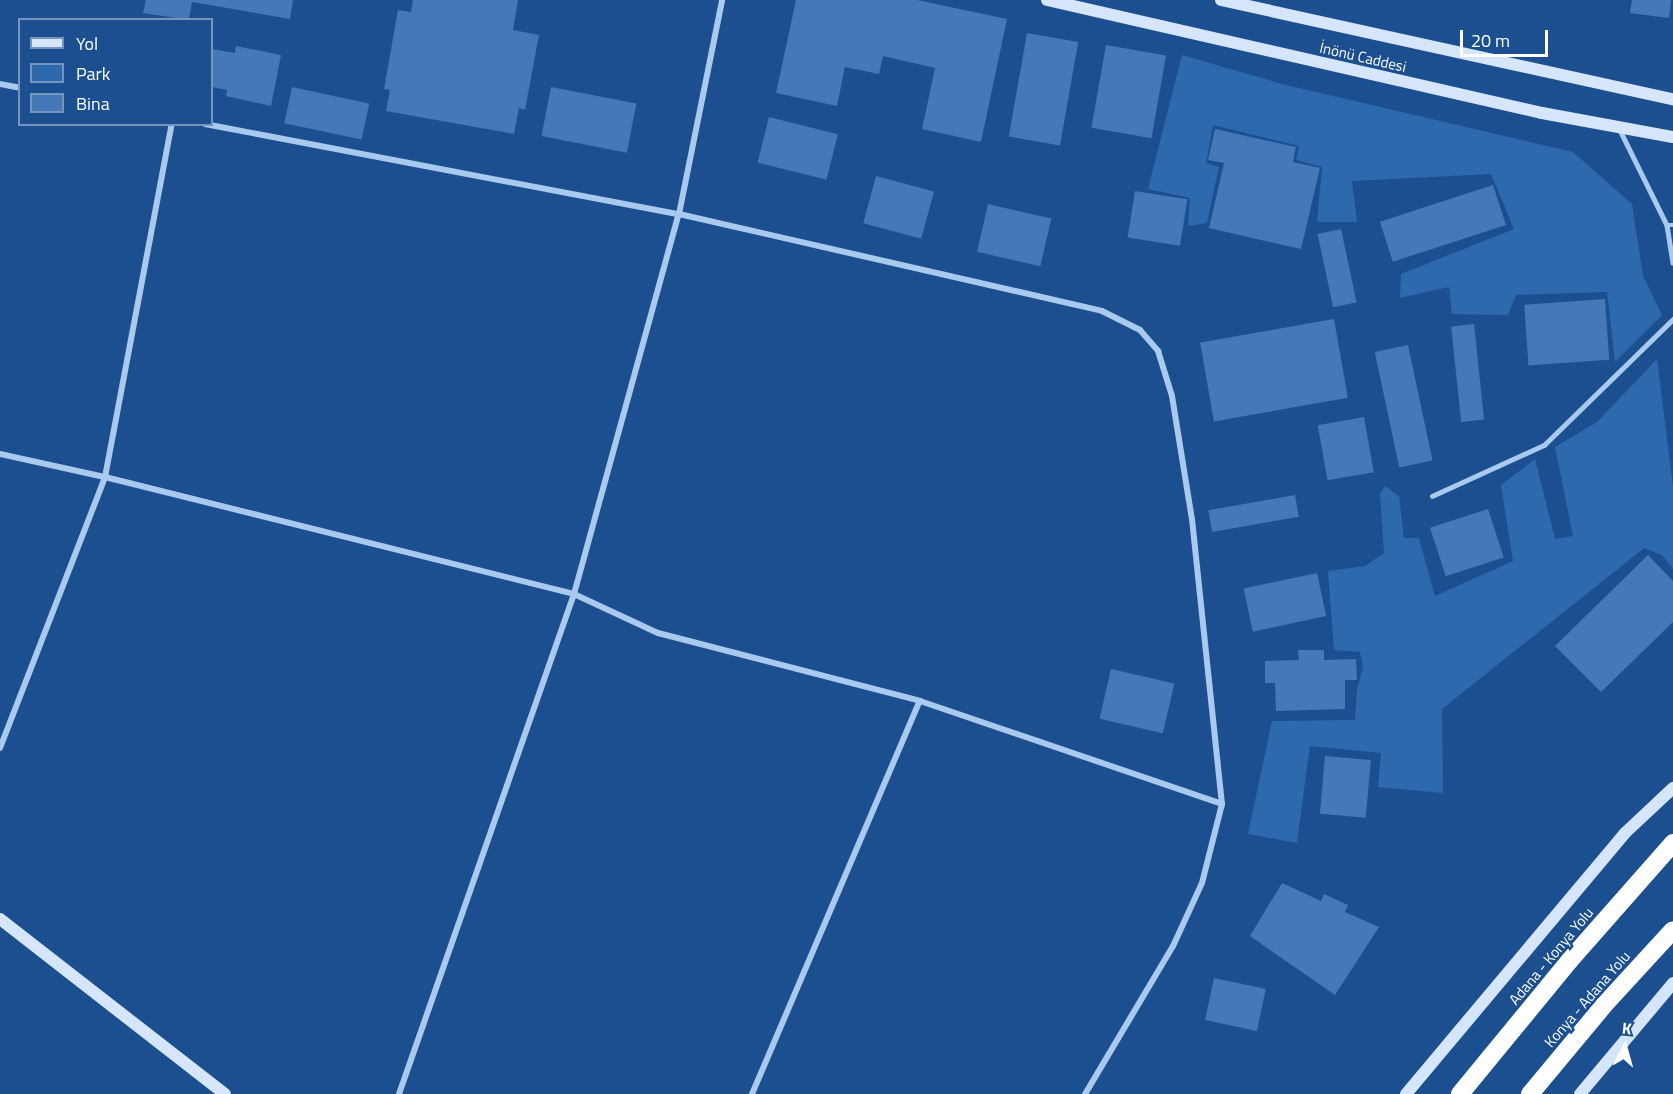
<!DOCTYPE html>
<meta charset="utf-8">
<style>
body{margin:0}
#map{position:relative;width:1673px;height:1094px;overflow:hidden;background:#1b4f8f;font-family:"Titillium Web",sans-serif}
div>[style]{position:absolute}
.green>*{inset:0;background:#2e69ad}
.building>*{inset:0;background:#4478b7;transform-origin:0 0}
.lane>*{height:4.5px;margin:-2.25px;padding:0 2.25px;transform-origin:2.25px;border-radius:2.25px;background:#a9c9ee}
.street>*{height:6px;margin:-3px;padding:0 3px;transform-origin:3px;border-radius:3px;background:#a9c9ee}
.secondary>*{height:12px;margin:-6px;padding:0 6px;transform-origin:6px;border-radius:6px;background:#d6e6fa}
.highway>*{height:18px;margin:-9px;padding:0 9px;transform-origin:9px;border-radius:9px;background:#fff}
span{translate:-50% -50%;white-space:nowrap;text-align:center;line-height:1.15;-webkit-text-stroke:5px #1b4f8f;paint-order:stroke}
.street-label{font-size:15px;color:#fff}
.legend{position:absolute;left:18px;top:18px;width:195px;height:108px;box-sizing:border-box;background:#1b4f8f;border:2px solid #7695bc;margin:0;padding:8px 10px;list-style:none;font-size:18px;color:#fff}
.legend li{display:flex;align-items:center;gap:12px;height:30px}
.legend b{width:30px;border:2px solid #7695bc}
.north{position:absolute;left:1595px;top:1016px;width:60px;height:60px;-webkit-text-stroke:4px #1b4f8f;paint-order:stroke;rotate:6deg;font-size:16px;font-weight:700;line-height:24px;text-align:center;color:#fff}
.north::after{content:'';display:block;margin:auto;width:21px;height:27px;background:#fff;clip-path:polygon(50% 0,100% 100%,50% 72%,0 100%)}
.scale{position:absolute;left:1460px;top:30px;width:88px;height:27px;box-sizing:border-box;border:3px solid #fff;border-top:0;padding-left:8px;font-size:18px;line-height:21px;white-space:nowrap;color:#fff;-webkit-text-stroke:4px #1b4f8f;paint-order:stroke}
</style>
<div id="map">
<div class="green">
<div style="clip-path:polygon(1182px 55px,1282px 84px,1573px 152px,1632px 204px,1643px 276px,1662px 315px,1615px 362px,1607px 292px,1516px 295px,1508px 315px,1452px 314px,1449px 287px,1400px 298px,1401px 274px,1514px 229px,1491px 174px,1352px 181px,1357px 222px,1317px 222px,1322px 167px,1296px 160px,1299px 146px,1213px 125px,1206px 163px,1219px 167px,1207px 223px,1188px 226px,1190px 198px,1148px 189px)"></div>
<div style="clip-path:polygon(1657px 359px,1673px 487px,1673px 569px,1662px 555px,1644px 548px,1442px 709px,1443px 793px,1378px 787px,1381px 753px,1310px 746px,1297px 843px,1248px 834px,1272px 721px,1355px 720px,1357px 689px,1363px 668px,1360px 652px,1334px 650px,1328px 571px,1365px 566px,1384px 553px,1380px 494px,1385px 486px,1399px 496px,1404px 538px,1419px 538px,1435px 596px,1513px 561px,1501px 485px,1535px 459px,1555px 539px,1573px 536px,1555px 447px,1597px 422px)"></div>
</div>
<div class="building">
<div style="clip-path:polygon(146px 0,293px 0,290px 19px,192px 2px,189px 20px,143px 13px)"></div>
<div style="clip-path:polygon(413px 0,518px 0,513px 30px,539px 35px,525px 110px,519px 108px,514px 134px,386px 111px,390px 90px,384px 89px,398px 10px,411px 12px)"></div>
<div style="clip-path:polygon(796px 0,917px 0,1007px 19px,981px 142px,922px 129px,935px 68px,883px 56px,879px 74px,845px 67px,837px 106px,776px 93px)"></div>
<div style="clip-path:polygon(1632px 0,1671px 0,1669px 18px,1630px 13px)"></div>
<div style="left:1027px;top:33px;width:52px;height:105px;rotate:10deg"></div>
<div style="left:1106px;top:45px;width:61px;height:84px;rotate:10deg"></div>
<div style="clip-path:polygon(236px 46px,281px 55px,271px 106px,226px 96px,227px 90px,212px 87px,212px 49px,235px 53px)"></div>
<div style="left:292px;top:87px;width:79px;height:37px;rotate:12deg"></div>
<div style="left:551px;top:87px;width:87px;height:50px;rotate:11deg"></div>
<div style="left:769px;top:117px;width:71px;height:47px;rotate:14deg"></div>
<div style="clip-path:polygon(1215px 129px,1296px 147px,1293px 162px,1320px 168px,1301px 249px,1209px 228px,1224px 163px,1208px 160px)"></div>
<div style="left:876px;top:176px;width:60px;height:49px;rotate:15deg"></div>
<div style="left:1493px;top:185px;width:42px;height:119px;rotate:72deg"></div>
<div style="left:1135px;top:191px;width:53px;height:47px;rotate:9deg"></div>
<div style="left:988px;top:204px;width:65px;height:49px;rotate:13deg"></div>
<div style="left:1341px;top:229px;width:75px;height:24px;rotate:78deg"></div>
<div style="left:1605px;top:299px;width:61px;height:81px;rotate:86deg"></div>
<div style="left:1334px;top:319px;width:80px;height:136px;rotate:80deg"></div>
<div style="left:1474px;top:324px;width:96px;height:23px;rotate:84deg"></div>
<div style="left:1408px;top:345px;width:118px;height:34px;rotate:78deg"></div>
<div style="left:1364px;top:417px;width:56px;height:47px;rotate:80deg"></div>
<div style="left:1295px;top:495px;width:22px;height:88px;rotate:80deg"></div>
<div style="left:1488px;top:509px;width:51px;height:61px;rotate:72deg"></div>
<div style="clip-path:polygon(1648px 555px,1673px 581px,1673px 622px,1601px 692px,1555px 646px)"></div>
<div style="left:1317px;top:573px;width:44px;height:75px;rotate:78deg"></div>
<div style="clip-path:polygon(1298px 650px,1324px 650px,1324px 660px,1356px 659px,1357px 680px,1345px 680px,1345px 709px,1276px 711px,1275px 683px,1265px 683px,1265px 661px,1299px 660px)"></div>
<div style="left:1111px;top:669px;width:65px;height:51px;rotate:13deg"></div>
<div style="left:1325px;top:756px;width:46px;height:58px;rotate:5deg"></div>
<div style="clip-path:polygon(1282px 883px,1321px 901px,1324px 894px,1348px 905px,1345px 912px,1379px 927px,1335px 995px,1250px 936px)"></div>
<div style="left:1214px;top:978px;width:53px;height:43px;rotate:12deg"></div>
</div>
<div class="lane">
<div style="left:1620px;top:130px;width:106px;rotate:63.7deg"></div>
<div style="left:1667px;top:225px;width:6px"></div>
<div style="left:1667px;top:225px;width:38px;rotate:81deg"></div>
<div style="left:1432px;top:496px;width:123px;rotate:-24.5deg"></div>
<div style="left:1544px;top:445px;width:180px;rotate:-44.3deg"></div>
</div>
<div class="street">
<div style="left:0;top:84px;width:20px;rotate:11deg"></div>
<div style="left:205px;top:124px;width:482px;rotate:10.8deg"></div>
<div style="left:679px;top:214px;width:434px;rotate:12.9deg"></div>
<div style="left:1102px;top:311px;width:42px;rotate:26.6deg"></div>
<div style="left:1140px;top:330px;width:28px;rotate:49deg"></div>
<div style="left:1158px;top:351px;width:47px;rotate:72.7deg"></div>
<div style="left:1172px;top:396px;width:125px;rotate:80.8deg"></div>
<div style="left:1192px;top:519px;width:287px;rotate:84deg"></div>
<div style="left:1222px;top:804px;width:81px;rotate:104.2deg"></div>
<div style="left:1202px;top:883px;width:69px;rotate:114.7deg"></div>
<div style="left:1173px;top:946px;width:172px;rotate:120.7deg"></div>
<div style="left:0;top:454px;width:107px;rotate:12.4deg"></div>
<div style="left:105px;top:477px;width:483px;rotate:14deg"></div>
<div style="left:574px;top:594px;width:93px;rotate:24.9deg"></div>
<div style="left:658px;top:633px;width:271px;rotate:14.5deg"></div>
<div style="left:920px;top:701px;width:319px;rotate:18.8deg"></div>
<div style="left:0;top:748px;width:291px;rotate:-68.8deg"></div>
<div style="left:105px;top:477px;width:359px;rotate:-79.3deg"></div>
<div style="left:399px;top:1094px;width:530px;rotate:-70.71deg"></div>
<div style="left:574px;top:594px;width:394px;rotate:-74.6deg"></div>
<div style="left:679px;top:214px;width:218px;rotate:-78.6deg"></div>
<div style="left:752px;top:1094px;width:427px;rotate:-66.9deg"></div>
</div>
<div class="secondary">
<div style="left:1047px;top:0;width:508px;rotate:12.86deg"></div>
<div style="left:1542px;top:113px;width:133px;rotate:10.4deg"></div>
<div style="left:1221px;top:0;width:463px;rotate:12.4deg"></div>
<div style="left:0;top:919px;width:285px;rotate:37.9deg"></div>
<div style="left:1406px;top:1094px;width:341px;rotate:-50deg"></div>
<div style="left:1625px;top:833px;width:66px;rotate:-43.2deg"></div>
<div style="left:1580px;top:1094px;width:145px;rotate:-50deg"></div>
</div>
<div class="highway">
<div style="left:1460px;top:1094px;width:173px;rotate:-50.6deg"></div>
<div style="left:1570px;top:960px;width:156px;rotate:-48.6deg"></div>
<div style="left:1530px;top:1094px;width:117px;rotate:-50.2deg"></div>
<div style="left:1605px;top:1004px;width:100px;rotate:-47.4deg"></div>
</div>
<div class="street-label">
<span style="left:1363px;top:57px;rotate:13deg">İnönü Caddesi</span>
<span style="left:1551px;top:956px;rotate:-50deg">Adana - Konya Yolu</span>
<span style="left:1587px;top:999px;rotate:-49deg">Konya - Adana Yolu</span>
</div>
<ul class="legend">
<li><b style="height:8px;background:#d6e6fa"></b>Yol</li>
<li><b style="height:16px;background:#2e69ad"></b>Park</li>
<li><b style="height:16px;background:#4478b7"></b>Bina</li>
</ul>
<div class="north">K</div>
<div class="scale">20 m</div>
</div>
